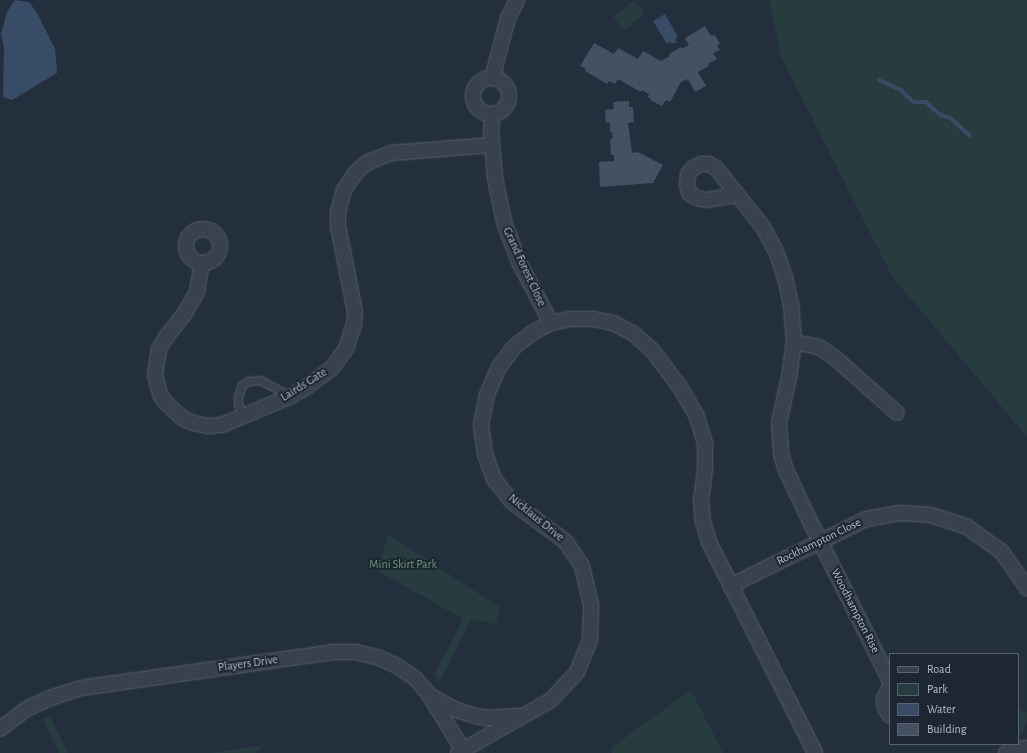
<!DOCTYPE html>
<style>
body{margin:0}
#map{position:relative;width:1027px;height:753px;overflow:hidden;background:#242f3e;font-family:"Alegreya Sans",sans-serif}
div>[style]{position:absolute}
.green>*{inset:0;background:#263c3f;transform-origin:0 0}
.water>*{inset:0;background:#394c67}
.stream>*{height:3.5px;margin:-1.75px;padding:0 1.75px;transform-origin:1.75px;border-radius:1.75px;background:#394c67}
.building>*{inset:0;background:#455162}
.roads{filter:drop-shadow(0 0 1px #565f6c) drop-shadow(0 0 1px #565f6c)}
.lane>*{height:7px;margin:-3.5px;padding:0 3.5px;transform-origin:3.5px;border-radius:3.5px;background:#38414e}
.street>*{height:14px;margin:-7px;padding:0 7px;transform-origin:7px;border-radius:7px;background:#38414e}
.street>.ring{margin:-7px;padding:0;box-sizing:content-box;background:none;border:14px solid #38414e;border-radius:50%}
span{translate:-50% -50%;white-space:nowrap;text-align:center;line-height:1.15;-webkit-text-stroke:4px #1d2633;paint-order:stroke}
.street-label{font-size:12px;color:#b4bcc9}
.park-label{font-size:12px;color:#6b9a76}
.legend{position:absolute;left:889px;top:653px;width:130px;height:92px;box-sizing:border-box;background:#1d2633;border:1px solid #59626f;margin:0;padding:5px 7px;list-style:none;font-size:12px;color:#b4bcc9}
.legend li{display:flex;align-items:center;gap:8px;height:20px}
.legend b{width:20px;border:1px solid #59626f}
</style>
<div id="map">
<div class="green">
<div style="left:634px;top:0;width:17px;height:27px;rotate:50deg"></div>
<div style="clip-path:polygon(769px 0,1027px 0,1027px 437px,892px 276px,781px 57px)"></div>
<div style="clip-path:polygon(388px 534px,499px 607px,497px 624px,471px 620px,440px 681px,434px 675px,463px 619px,378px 571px)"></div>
<div style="clip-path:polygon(691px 690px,723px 753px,612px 753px,612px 747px)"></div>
<div style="clip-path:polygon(1018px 710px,1027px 712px,1027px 720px,1023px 733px,1018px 737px)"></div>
<div style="left:50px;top:716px;width:41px;height:8px;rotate:64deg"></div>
<div style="clip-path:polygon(265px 745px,255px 753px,208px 753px)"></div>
</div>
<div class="water">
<div style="clip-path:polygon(15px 0,29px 2px,37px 13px,55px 49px,57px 73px,12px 100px,3px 97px,4px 49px,1px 34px,7px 12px)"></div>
<div style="clip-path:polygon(665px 14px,678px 37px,675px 39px,677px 42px,672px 44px,670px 42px,667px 44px,653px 21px)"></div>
</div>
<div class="stream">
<div style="left:879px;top:80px;width:24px;rotate:24deg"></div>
<div style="left:901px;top:90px;width:18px;rotate:43deg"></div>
<div style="left:914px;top:102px;width:12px"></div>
<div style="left:926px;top:102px;width:20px;rotate:41deg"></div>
<div style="left:941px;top:115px;width:10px;rotate:17deg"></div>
<div style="left:951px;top:118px;width:25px;rotate:43deg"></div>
</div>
<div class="building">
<div style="clip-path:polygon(705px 26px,711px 36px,715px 35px,720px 44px,717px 45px,720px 50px,713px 53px,717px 59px,708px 64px,709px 66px,698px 72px,706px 86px,695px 92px,688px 79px,681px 82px,670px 102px,666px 100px,662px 106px,650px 100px,651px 99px,648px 97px,649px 94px,642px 90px,641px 92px,618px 79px,615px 84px,609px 81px,607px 84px,585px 71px,586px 69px,580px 66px,594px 43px,614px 54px,618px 48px,638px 59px,643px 51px,661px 61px,670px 56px,669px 54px,681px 47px,682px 49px,689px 45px,685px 38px)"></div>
<div style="clip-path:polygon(629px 101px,629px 107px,633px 107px,634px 122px,628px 123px,632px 153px,638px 152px,663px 165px,653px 183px,600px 187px,599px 162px,614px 161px,614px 155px,611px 155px,610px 139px,613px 138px,612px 132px,610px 132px,610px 122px,606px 123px,605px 110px,614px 109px,613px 102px)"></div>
</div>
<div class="roads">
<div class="lane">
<div style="left:244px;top:417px;width:13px;rotate:-117deg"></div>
<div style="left:238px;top:405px;width:9px;rotate:-90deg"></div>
<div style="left:238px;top:396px;width:12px;rotate:-70deg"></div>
<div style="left:242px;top:385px;width:7px;rotate:-34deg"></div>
<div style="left:248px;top:381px;width:12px;rotate:-5deg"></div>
<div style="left:260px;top:380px;width:34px;rotate:28deg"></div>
</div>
<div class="street">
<div class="ring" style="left:473px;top:78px;width:22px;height:22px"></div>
<div style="left:494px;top:78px;width:11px;rotate:-85deg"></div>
<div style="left:495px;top:67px;width:51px;rotate:-75.1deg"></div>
<div style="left:508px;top:18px;width:20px;rotate:-63deg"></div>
<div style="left:492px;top:115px;width:17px;rotate:93deg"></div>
<div style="left:491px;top:132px;width:46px;rotate:85deg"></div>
<div style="left:495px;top:178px;width:45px;rotate:78.4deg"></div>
<div style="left:504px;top:222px;width:43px;rotate:69.4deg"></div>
<div style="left:519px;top:262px;width:69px;rotate:62.3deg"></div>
<div style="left:737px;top:195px;width:31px;rotate:171deg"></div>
<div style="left:706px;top:200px;width:9px;rotate:-167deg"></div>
<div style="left:697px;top:198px;width:9px;rotate:-148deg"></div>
<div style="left:689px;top:193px;width:9px;rotate:-103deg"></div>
<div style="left:687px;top:184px;width:10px;rotate:-84deg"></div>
<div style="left:688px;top:174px;width:8px;rotate:-50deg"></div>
<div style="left:693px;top:168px;width:9px;rotate:-27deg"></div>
<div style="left:701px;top:164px;width:8px"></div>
<div style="left:709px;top:164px;width:8px;rotate:30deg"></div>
<div style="left:716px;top:168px;width:75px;rotate:51.5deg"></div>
<div style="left:763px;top:227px;width:27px;rotate:62deg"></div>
<div style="left:776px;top:251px;width:28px;rotate:71deg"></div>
<div style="left:785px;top:277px;width:29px;rotate:78deg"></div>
<div style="left:791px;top:305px;width:37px;rotate:85deg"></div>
<div style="left:794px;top:342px;width:35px;rotate:98deg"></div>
<div style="left:789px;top:377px;width:47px;rotate:102.3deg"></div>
<div style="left:779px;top:423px;width:31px;rotate:86deg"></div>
<div style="left:781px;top:454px;width:17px;rotate:73deg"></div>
<div style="left:786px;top:470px;width:50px;rotate:65deg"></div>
<div style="left:807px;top:515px;width:186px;rotate:63.4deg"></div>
<div class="ring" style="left:186px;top:229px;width:20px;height:20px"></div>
<div style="left:202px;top:263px;width:29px;rotate:100deg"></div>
<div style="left:197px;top:292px;width:24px;rotate:120deg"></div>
<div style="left:185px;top:313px;width:31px;rotate:128deg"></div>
<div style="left:166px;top:337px;width:14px;rotate:120deg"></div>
<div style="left:159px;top:349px;width:26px;rotate:99deg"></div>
<div style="left:155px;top:375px;width:20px;rotate:75deg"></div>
<div style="left:160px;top:394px;width:9px;rotate:58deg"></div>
<div style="left:165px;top:402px;width:23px;rotate:43deg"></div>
<div style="left:182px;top:418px;width:13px;rotate:23deg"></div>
<div style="left:194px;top:423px;width:13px;rotate:13deg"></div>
<div style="left:207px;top:426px;width:15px;rotate:-4deg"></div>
<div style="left:222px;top:425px;width:75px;rotate:-22.8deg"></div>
<div style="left:291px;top:396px;width:20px;rotate:-30deg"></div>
<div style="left:308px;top:386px;width:30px;rotate:-37deg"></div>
<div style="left:332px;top:368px;width:24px;rotate:-54deg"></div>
<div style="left:346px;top:349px;width:26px;rotate:-72deg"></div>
<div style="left:354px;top:324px;width:12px;rotate:-85deg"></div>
<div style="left:355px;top:312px;width:88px;rotate:-101.2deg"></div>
<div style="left:338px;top:226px;width:14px;rotate:-90deg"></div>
<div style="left:338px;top:212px;width:23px;rotate:-75deg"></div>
<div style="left:344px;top:190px;width:22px;rotate:-56deg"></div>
<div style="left:356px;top:172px;width:16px;rotate:-40deg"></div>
<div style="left:368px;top:162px;width:26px;rotate:-21deg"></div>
<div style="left:392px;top:153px;width:99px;rotate:-4.6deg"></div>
<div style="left:794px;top:342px;width:25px;rotate:11deg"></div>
<div style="left:819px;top:347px;width:18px;rotate:34deg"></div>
<div style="left:834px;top:357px;width:84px;rotate:41.6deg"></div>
<div style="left:730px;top:586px;width:152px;rotate:-26.2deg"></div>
<div style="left:866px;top:519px;width:36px;rotate:-10deg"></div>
<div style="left:901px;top:513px;width:30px;rotate:4deg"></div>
<div style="left:931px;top:515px;width:38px;rotate:18deg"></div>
<div style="left:967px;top:527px;width:43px;rotate:35.5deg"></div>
<div style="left:1002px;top:552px;width:44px;rotate:55.2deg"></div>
<div style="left:890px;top:686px;width:14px;rotate:115deg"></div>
<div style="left:884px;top:699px;width:9px;rotate:84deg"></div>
<div style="left:885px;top:708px;width:9px;rotate:58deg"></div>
<div style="left:431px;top:696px;width:26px;rotate:29deg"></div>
<div style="left:454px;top:709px;width:22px;rotate:18deg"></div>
<div style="left:475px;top:716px;width:14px;rotate:8deg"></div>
<div style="left:489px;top:718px;width:30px;rotate:-4deg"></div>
<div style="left:0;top:729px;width:35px;rotate:-37deg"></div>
<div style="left:28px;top:708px;width:27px;rotate:-24deg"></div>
<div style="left:53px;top:697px;width:29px;rotate:-18deg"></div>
<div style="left:81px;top:688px;width:256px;rotate:-8.1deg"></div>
<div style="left:334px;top:652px;width:21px"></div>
<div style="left:355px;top:652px;width:23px;rotate:13deg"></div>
<div style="left:377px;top:657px;width:22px;rotate:24deg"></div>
<div style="left:397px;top:666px;width:22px;rotate:34deg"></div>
<div style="left:415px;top:678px;width:23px;rotate:50deg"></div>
<div style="left:430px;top:696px;width:63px;rotate:58.6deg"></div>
<div style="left:458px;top:753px;width:107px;rotate:-29.7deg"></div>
<div style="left:551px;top:700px;width:38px;rotate:-47deg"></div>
<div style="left:577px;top:672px;width:35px;rotate:-68deg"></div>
<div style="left:590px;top:639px;width:34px;rotate:-88deg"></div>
<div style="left:591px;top:605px;width:40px;rotate:-103deg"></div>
<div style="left:582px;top:566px;width:30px;rotate:-124deg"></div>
<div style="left:565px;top:541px;width:66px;rotate:-143.7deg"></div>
<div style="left:512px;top:502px;width:29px;rotate:-128deg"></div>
<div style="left:494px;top:479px;width:27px;rotate:-110deg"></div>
<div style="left:485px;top:454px;width:29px;rotate:-98deg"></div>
<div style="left:481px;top:425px;width:31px;rotate:-79deg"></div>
<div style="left:487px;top:395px;width:30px;rotate:-67deg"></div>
<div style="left:499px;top:367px;width:26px;rotate:-53deg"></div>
<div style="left:515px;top:346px;width:21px;rotate:-37deg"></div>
<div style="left:532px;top:333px;width:21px;rotate:-28deg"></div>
<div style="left:551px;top:323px;width:19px;rotate:-12deg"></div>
<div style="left:570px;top:319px;width:24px"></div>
<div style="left:594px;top:319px;width:19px;rotate:12deg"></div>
<div style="left:613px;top:323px;width:22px;rotate:27deg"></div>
<div style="left:633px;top:333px;width:25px;rotate:42deg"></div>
<div style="left:652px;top:350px;width:46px;rotate:52.9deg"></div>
<div style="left:680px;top:387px;width:34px;rotate:60deg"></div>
<div style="left:697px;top:417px;width:28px;rotate:73deg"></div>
<div style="left:705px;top:444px;width:25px;rotate:90deg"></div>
<div style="left:705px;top:469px;width:31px;rotate:97deg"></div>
<div style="left:701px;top:500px;width:22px;rotate:85deg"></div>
<div style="left:703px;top:522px;width:21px;rotate:73deg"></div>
<div style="left:709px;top:542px;width:236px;rotate:63.3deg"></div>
<div style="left:1006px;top:753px;width:7px;rotate:-27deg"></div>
<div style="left:1012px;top:750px;width:15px;rotate:-8deg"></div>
</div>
</div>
<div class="street-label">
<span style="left:524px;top:267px;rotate:65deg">Grand Forest Close</span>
<span style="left:304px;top:385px;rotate:-32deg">Lairds Gate</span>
<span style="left:536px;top:518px;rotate:39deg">Nicklaus Drive</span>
<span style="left:819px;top:542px;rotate:-26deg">Rockhampton Close</span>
<span style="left:855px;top:611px;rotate:63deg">Woodhampton Rise</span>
<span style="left:248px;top:664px;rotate:-8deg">Players Drive</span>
</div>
<div class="park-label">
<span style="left:403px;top:565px">Mini Skirt Park</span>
</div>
<ul class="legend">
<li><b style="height:5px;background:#38414e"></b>Road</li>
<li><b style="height:11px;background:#263c3f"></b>Park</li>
<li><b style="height:11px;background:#394c67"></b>Water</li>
<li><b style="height:11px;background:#455162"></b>Building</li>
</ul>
</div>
